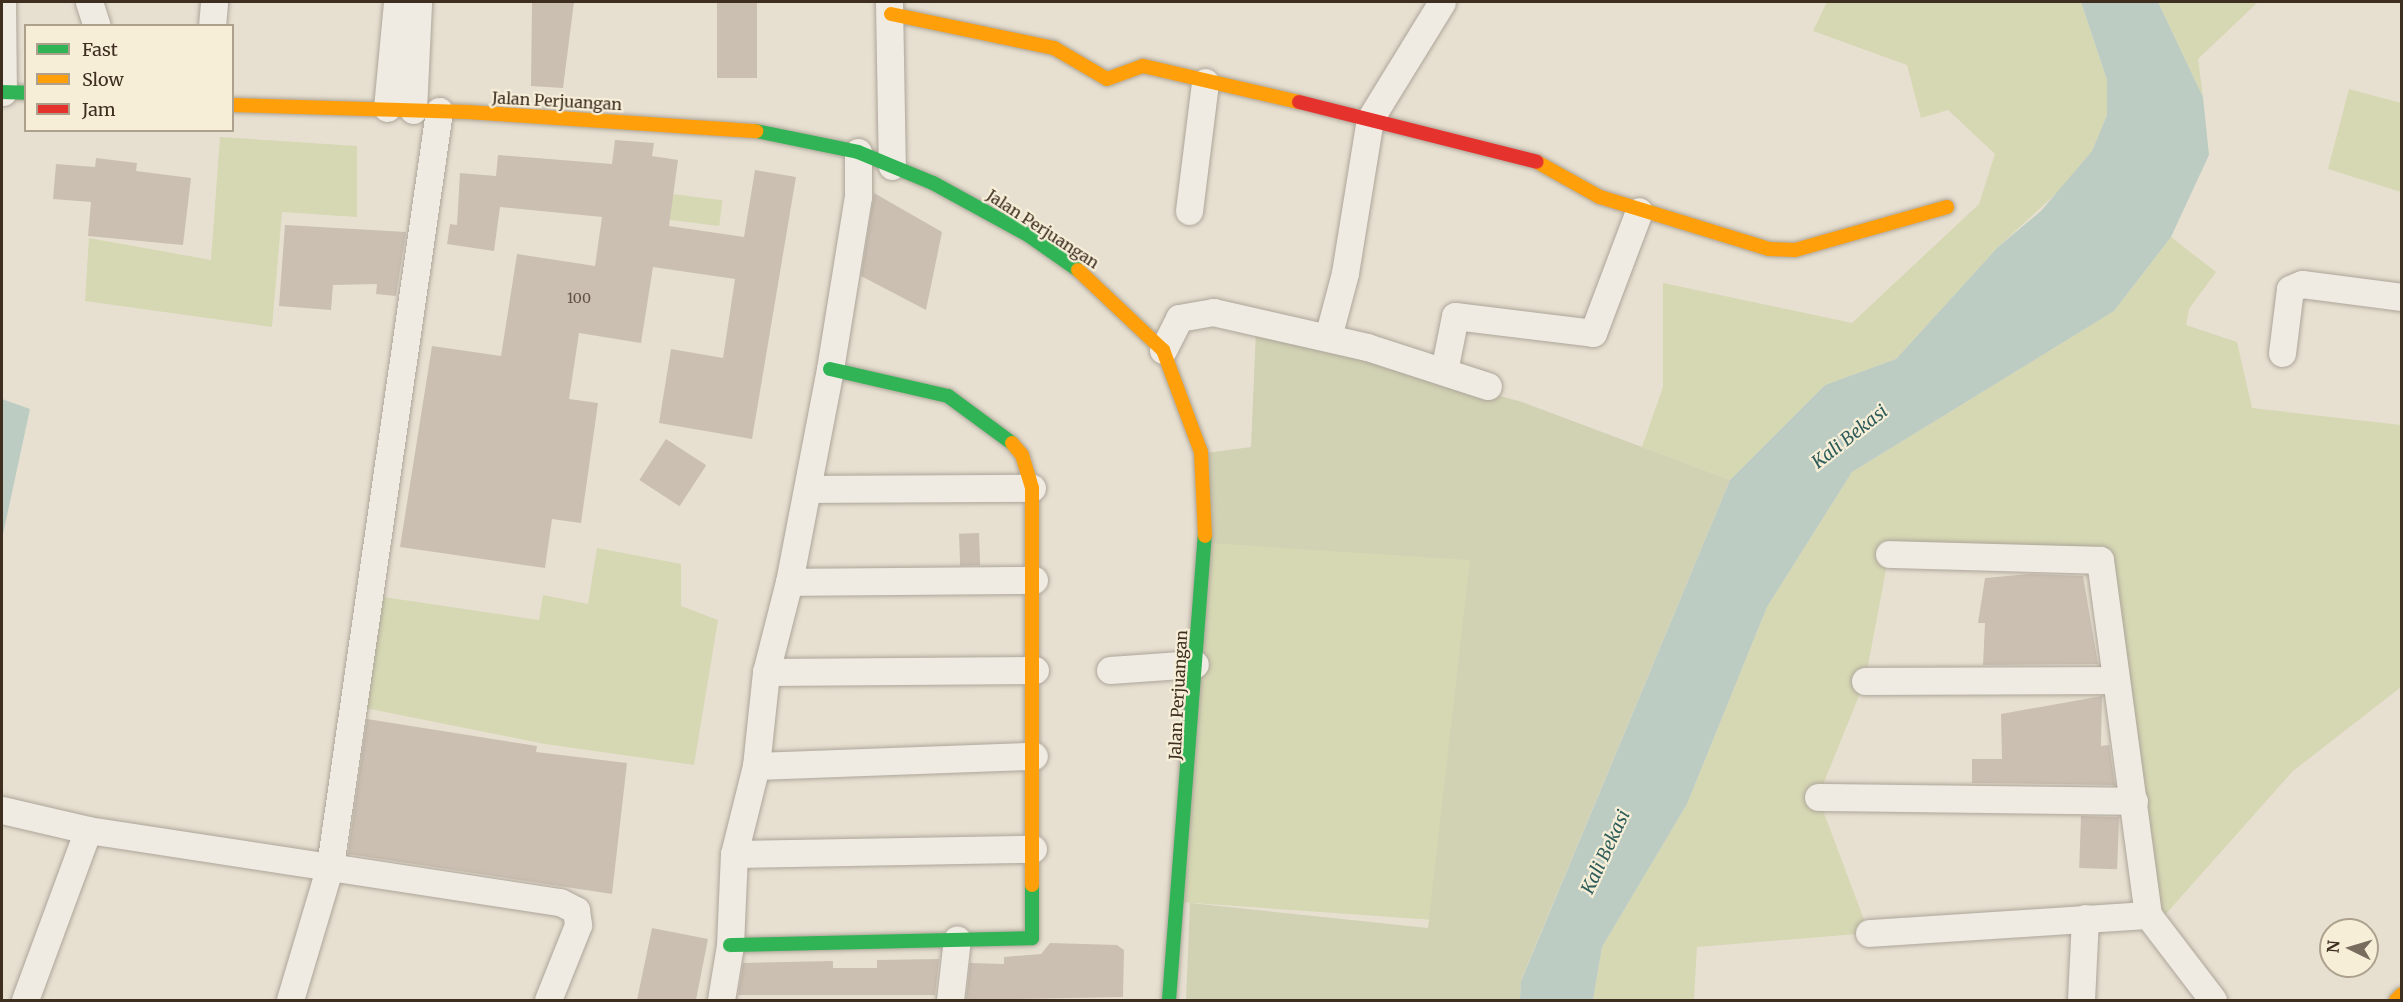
<!DOCTYPE html>
<style>
body{margin:0}
#map{position:relative;width:2403px;height:1002px;overflow:hidden;background:#e7e0d1;font-family:Merriweather,serif}
div>[style]{position:absolute}
.green>*{inset:0;background:#d6d7b3;transform-origin:0 0}
.cemetery>*{inset:0;background:#d1d1b3}
.water>*{inset:0;background:#bcccc2}
.building>*{inset:0;background:#cbbfb2;transform-origin:0 0}
.roads{filter:drop-shadow(0 0 2px #ada599) drop-shadow(0 0 2px #ada599)}
.street>*{height:27px;margin:-13.5px;padding:0 13.5px;transform-origin:13.5px;border-radius:13.5px;background:#efebe3}
.fast>*{height:14px;margin:-7px;padding:0 7px;transform-origin:7px;border-radius:7px;background:#30b455}
.slow>*{height:14px;margin:-7px;padding:0 7px;transform-origin:7px;border-radius:7px;background:#ff9f0a}
.jam>*{height:14px;margin:-7px;padding:0 7px;transform-origin:7px;border-radius:7px;background:#e5322d}
span{translate:-50% -50%;white-space:nowrap;text-align:center;line-height:1.15;-webkit-text-stroke:4.5px #f7eed8;paint-order:stroke}
.number-label{font-size:14px;color:#605244}
.number-label span{-webkit-text-stroke-width:0}
.street-label{font-size:16px;color:#3d2e20}
.water-label{font-size:18px;color:#2f5d5a;font-style:italic}
.frame{position:absolute;inset:0;border:3px solid #3d2e20;pointer-events:none}
.legend{position:absolute;left:24px;top:24px;width:210px;height:108px;box-sizing:border-box;background:#f7eed8;border:2px solid #ada18e;margin:0;padding:8px 10px;list-style:none;font-size:18px;color:#3d2e20}
.legend li{display:flex;align-items:center;gap:12px;height:30px}
.legend b{width:30px;border:2px solid #ada18e}
.north{position:absolute;left:2319px;top:918px;width:60px;height:60px;box-sizing:border-box;background:#f7eed8;border:2px solid #ada18e;border-radius:50%;rotate:275deg;font-size:16px;font-weight:700;line-height:24px;text-align:center;color:#3d2e20}
.north::after{content:'';display:block;margin:auto;width:21px;height:27px;background:#786c5e;clip-path:polygon(50% 0,100% 100%,50% 72%,0 100%)}
</style>
<div id="map">
<div class="green">
<div style="clip-path:polygon(1827px 2px,2081px 2px,2107px 80px,2107px 115px,2092px 151px,2060px 190px,1998px 247px,1896px 359px,1825px 385px,1730px 480px,1642px 447px,1663px 387px,1663px 283px,1852px 323px,1979px 204px,1995px 154px,1948px 110px,1921px 118px,1907px 65px,1813px 31px)"></div>
<div style="clip-path:polygon(2158px 2px,2257px 3px,2198px 59px,2203px 97px)"></div>
<div style="clip-path:polygon(2349px 89px,2401px 103px,2401px 192px,2328px 169px)"></div>
<div style="clip-path:polygon(220px 137px,357px 146px,357px 217px,282px 212px,272px 327px,85px 301px,89px 238px,211px 260px)"></div>
<div style="left:648px;top:191px;width:75px;height:26px;rotate:7deg"></div>
<div style="clip-path:polygon(2171px 237px,2216px 272px,2189px 309px,2186px 325px,2237px 342px,2252px 408px,2401px 425px,2401px 687px,2293px 771px,2156px 925px,2100px 560px,1889px 554px,1865px 681px,1818px 797px,1869px 933px,1697px 947px,1694px 1000px,1593px 1000px,1602px 947px,1687px 804px,1767px 607px,1852px 472px,2114px 311px)"></div>
<div style="left:1205px;top:541px;width:266px;height:362px;rotate:4deg"></div>
<div style="clip-path:polygon(597px 548px,681px 564px,681px 606px,718px 620px,694px 765px,545px 744px,355px 706px,370px 595px,539px 620px,543px 595px,588px 604px)"></div>
</div>
<div class="cemetery">
<div style="clip-path:polygon(1256px 329px,1522px 402px,1730px 480px,1521px 980px,1520px 1000px,1186px 1000px,1190px 903px,1428px 928px,1470px 560px,1210px 543px,1207px 453px,1251px 447px)"></div>
</div>
<div class="water">
<div style="clip-path:polygon(2081px 2px,2158px 2px,2203px 97px,2209px 155px,2171px 237px,2114px 311px,1852px 472px,1767px 607px,1687px 804px,1602px 947px,1593px 1000px,1520px 1000px,1521px 981px,1730px 480px,1825px 385px,1896px 359px,1998px 247px,2041px 211px,2092px 151px,2107px 115px,2107px 80px)"></div>
<div style="clip-path:polygon(2px 399px,30px 409px,2px 539px)"></div>
</div>
<div class="building">
<div style="clip-path:polygon(532px 2px,574px 2px,563px 88px,531px 86px)"></div>
<div style="left:717px;top:2px;width:40px;height:76px"></div>
<div style="clip-path:polygon(615px 140px,654px 143px,652px 156px,678px 160px,669px 226px,744px 237px,755px 170px,796px 177px,752px 439px,659px 423px,671px 349px,723px 358px,735px 279px,653px 267px,641px 343px,579px 333px,569px 399px,598px 403px,581px 523px,552px 519px,545px 568px,400px 547px,432px 346px,501px 356px,517px 254px,595px 266px,602px 217px,500px 207px,494px 251px,447px 244px,450px 224px,457px 225px,460px 173px,496px 176px,498px 155px,612px 164px)"></div>
<div style="clip-path:polygon(96px 158px,137px 163px,136px 171px,191px 178px,183px 245px,88px 236px,91px 202px,53px 199px,56px 164px,95px 167px)"></div>
<div style="clip-path:polygon(874px 193px,942px 232px,926px 310px,861px 276px)"></div>
<div style="clip-path:polygon(285px 225px,406px 232px,396px 296px,376px 294px,377px 284px,333px 285px,331px 310px,279px 306px)"></div>
<div style="left:666px;top:439px;width:48px;height:49px;rotate:33deg"></div>
<div style="left:979px;top:533px;width:32px;height:20px;rotate:88deg"></div>
<div style="clip-path:polygon(2029px 574px,2083px 576px,2098px 664px,1983px 665px,1985px 623px,1978px 623px,1985px 578px)"></div>
<div style="clip-path:polygon(2102px 696px,2101px 746px,2109px 745px,2115px 785px,1972px 783px,1972px 759px,2002px 759px,2001px 714px)"></div>
<div style="clip-path:polygon(367px 719px,537px 746px,536px 752px,627px 763px,612px 894px,348px 854px)"></div>
<div style="left:2081px;top:816px;width:38px;height:52px;rotate:2deg"></div>
<div style="clip-path:polygon(652px 928px,708px 939px,696px 1000px,637px 1000px)"></div>
<div style="clip-path:polygon(1050px 943px,1117px 945px,1124px 950px,1123px 997px,966px 1000px,970px 963px,1004px 964px,1004px 957px,1041px 954px)"></div>
<div style="clip-path:polygon(939px 959px,935px 995px,738px 995px,743px 963px,833px 961px,833px 968px,877px 968px,877px 960px)"></div>
</div>
<div class="roads">
<div class="street">
<div style="left:2px;top:2px;width:90px;rotate:89.4deg"></div>
<div style="left:89px;top:2px;width:25px;rotate:72deg"></div>
<div style="left:889px;top:2px;width:164px;rotate:89deg"></div>
<div style="left:212px;top:26px;width:24px;rotate:-85deg"></div>
<div style="left:387px;top:108px;width:106px;rotate:-84.6deg"></div>
<div style="left:413px;top:110px;width:108px;rotate:-87.3deg"></div>
<div style="left:1189px;top:211px;width:130px;rotate:-82.9deg"></div>
<div style="left:1328px;top:337px;width:66px;rotate:-75.1deg"></div>
<div style="left:1345px;top:273px;width:156px;rotate:-80.8deg"></div>
<div style="left:1370px;top:119px;width:137px;rotate:-58.4deg"></div>
<div style="left:1163px;top:350px;width:36px;rotate:-63deg"></div>
<div style="left:1179px;top:318px;width:35px;rotate:-10deg"></div>
<div style="left:1213px;top:312px;width:158px;rotate:12.8deg"></div>
<div style="left:1367px;top:347px;width:127px;rotate:17.9deg"></div>
<div style="left:2282px;top:353px;width:64px;rotate:-82.9deg"></div>
<div style="left:2290px;top:289px;width:13px;rotate:-23deg"></div>
<div style="left:2302px;top:284px;width:101px;rotate:7.4deg"></div>
<div style="left:1444px;top:371px;width:56px;rotate:-78.7deg"></div>
<div style="left:1455px;top:316px;width:139px;rotate:7deg"></div>
<div style="left:1593px;top:333px;width:130px;rotate:-69.3deg"></div>
<div style="left:809px;top:489px;width:223px;rotate:-0.3deg"></div>
<div style="left:1889px;top:554px;width:211px;rotate:1.6deg"></div>
<div style="left:2100px;top:560px;width:358px;rotate:82.3deg"></div>
<div style="left:2148px;top:915px;width:107px;rotate:52.6deg"></div>
<div style="left:789px;top:582px;width:245px;rotate:-0.5deg"></div>
<div style="left:1110px;top:670px;width:85px;rotate:-4deg"></div>
<div style="left:766px;top:672px;width:269px;rotate:-0.4deg"></div>
<div style="left:1865px;top:681px;width:249px;rotate:-0.2deg"></div>
<div style="left:756px;top:766px;width:278px;rotate:-2.1deg"></div>
<div style="left:1818px;top:797px;width:316px;rotate:0.7deg"></div>
<div style="left:2px;top:810px;width:88px;rotate:13.1deg"></div>
<div style="left:88px;top:830px;width:477px;rotate:8.7deg"></div>
<div style="left:560px;top:902px;width:18px;rotate:27deg"></div>
<div style="left:576px;top:910px;width:15px;rotate:82deg"></div>
<div style="left:578px;top:925px;width:81px;rotate:111.8deg"></div>
<div style="left:734px;top:854px;width:299px;rotate:-1deg"></div>
<div style="left:1869px;top:933px;width:280px;rotate:-3.7deg"></div>
<div style="left:25px;top:1000px;width:181px;rotate:-69.7deg"></div>
<div style="left:290px;top:1000px;width:140px;rotate:-73.4deg"></div>
<div style="left:330px;top:866px;width:763px;rotate:-81.78deg"></div>
<div style="left:721px;top:1000px;width:56px;rotate:-80.7deg"></div>
<div style="left:730px;top:945px;width:91px;rotate:-87.5deg"></div>
<div style="left:734px;top:854px;width:91px;rotate:-76deg"></div>
<div style="left:756px;top:766px;width:95px;rotate:-83.9deg"></div>
<div style="left:766px;top:672px;width:93px;rotate:-75.7deg"></div>
<div style="left:789px;top:582px;width:217px;rotate:-79.1deg"></div>
<div style="left:830px;top:369px;width:174px;rotate:-80.8deg"></div>
<div style="left:858px;top:197px;width:45px;rotate:-90deg"></div>
<div style="left:950px;top:1000px;width:61px;rotate:-83.5deg"></div>
<div style="left:2081px;top:1000px;width:82px;rotate:-87.2deg"></div>
</div>
<div class="fast">
<div style="left:2px;top:92px;width:24px;rotate:2deg"></div>
<div style="left:756px;top:131px;width:104px;rotate:11.6deg"></div>
<div style="left:858px;top:152px;width:81px;rotate:22.5deg"></div>
<div style="left:933px;top:183px;width:108px;rotate:28.7deg"></div>
<div style="left:1028px;top:235px;width:61px;rotate:35deg"></div>
<div style="left:830px;top:369px;width:121px;rotate:12.9deg"></div>
<div style="left:948px;top:396px;width:79px;rotate:36.3deg"></div>
<div style="left:730px;top:945px;width:302px;rotate:-1.3deg"></div>
<div style="left:1032px;top:938px;width:53px;rotate:-90deg"></div>
<div style="left:1169px;top:1000px;width:465px;rotate:-85.6deg"></div>
</div>
<div class="slow">
<div style="left:891px;top:14px;width:167px;rotate:11.8deg"></div>
<div style="left:1054px;top:48px;width:61px;rotate:30.3deg"></div>
<div style="left:1107px;top:79px;width:38px;rotate:-20deg"></div>
<div style="left:1143px;top:66px;width:160px;rotate:13deg"></div>
<div style="left:232px;top:105px;width:235px;rotate:1.7deg"></div>
<div style="left:467px;top:112px;width:290px;rotate:3.8deg"></div>
<div style="left:1537px;top:162px;width:72px;rotate:29.1deg"></div>
<div style="left:1600px;top:197px;width:177px;rotate:17.1deg"></div>
<div style="left:1769px;top:249px;width:26px;rotate:2deg"></div>
<div style="left:1795px;top:250px;width:158px;rotate:-15.8deg"></div>
<div style="left:1078px;top:270px;width:117px;rotate:43.3deg"></div>
<div style="left:1163px;top:350px;width:109px;rotate:69.6deg"></div>
<div style="left:1201px;top:452px;width:84px;rotate:87.3deg"></div>
<div style="left:1012px;top:443px;width:16px;rotate:50deg"></div>
<div style="left:1022px;top:455px;width:34px;rotate:73deg"></div>
<div style="left:1032px;top:488px;width:397px;rotate:90deg"></div>
<div style="left:2396px;top:1000px;width:8px;rotate:-45deg"></div>
</div>
<div class="jam">
<div style="left:1299px;top:102px;width:245px;rotate:14.1deg"></div>
</div>
</div>
<div class="number-label">
<span style="left:579px;top:298px">100</span>
</div>
<div class="street-label">
<span style="left:557px;top:101px;rotate:3deg">Jalan Perjuangan</span>
<span style="left:1043px;top:229px;rotate:33deg">Jalan Perjuangan</span>
<span style="left:1178px;top:695px;rotate:-87deg">Jalan Perjuangan</span>
</div>
<div class="water-label">
<span style="left:1850px;top:437px;rotate:-38deg">Kali Bekasi</span>
<span style="left:1606px;top:852px;rotate:-65deg">Kali Bekasi</span>
</div>
<div class="frame"></div>
<ul class="legend">
<li><b style="height:8px;background:#30b455"></b>Fast</li>
<li><b style="height:8px;background:#ff9f0a"></b>Slow</li>
<li><b style="height:8px;background:#e5322d"></b>Jam</li>
</ul>
<div class="north">N</div>
</div>
